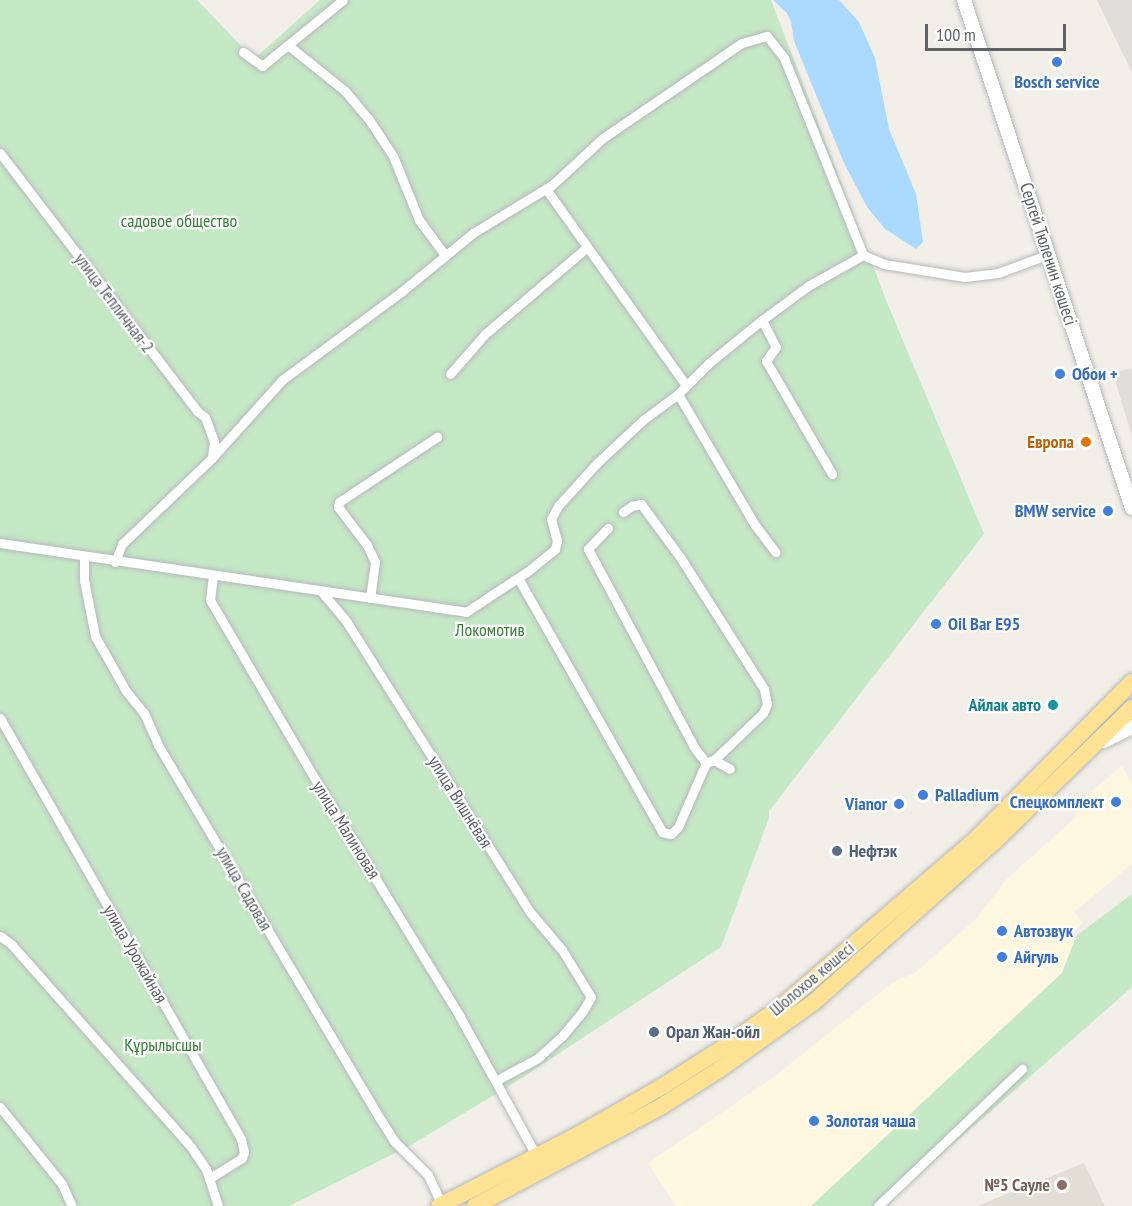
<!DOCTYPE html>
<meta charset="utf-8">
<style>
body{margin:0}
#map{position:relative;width:1132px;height:1206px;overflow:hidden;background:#f1efe8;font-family:"PT Sans Narrow",sans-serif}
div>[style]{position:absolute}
.commercial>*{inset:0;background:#fef7e0}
.industrial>*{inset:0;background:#e0deda}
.education>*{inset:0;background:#e1ded6}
.green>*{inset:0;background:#c5e8c5}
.water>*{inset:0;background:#aadaff}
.roads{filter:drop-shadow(0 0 2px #b5b8bc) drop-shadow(0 0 2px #b5b8bc)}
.street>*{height:9px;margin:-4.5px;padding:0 4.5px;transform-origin:4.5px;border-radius:4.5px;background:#fff}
.secondary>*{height:14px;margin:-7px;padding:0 7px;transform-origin:7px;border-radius:7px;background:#fff}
.highway>*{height:16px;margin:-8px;padding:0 8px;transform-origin:8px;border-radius:8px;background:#fde293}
.dots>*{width:16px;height:16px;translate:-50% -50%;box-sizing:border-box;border:3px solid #fff;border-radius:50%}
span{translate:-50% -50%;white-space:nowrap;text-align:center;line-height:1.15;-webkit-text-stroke:4.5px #fff;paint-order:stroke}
.shop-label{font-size:18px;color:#366cbe;font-weight:700}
.left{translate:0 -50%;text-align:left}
.right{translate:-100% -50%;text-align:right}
.park-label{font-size:18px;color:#348238}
.street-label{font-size:18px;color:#5f6368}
.food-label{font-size:18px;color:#c56008;font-weight:700}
.culture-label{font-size:18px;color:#0d838f;font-weight:700}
.service-label{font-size:18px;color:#4e5e75;font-weight:700}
.education-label{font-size:18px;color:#785e54;font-weight:700}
.scale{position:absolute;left:925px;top:24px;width:141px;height:27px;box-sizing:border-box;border:3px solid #5f6368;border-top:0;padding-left:8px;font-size:18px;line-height:21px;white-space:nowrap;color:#5f6368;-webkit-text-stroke:4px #fff;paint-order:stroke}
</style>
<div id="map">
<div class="commercial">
<div style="clip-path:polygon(1122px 766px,1132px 785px,1132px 864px,1074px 912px,1083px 922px,1073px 933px,1078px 942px,1059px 980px,837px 1206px,676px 1206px,648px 1163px,771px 1079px,892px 983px,916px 972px,976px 919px,1007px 879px,1076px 817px,1077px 803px)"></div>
</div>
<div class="industrial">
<div style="clip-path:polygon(1097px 0,1132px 0,1132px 72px,1119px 46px)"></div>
<div style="clip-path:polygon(1132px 368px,1132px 437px,1113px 373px)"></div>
</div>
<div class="education">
<div style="clip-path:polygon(1084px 1163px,1105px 1206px,977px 1206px)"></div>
</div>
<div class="green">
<div style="clip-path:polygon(0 0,197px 0,254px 59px,320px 0,771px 0,886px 300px,984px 534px,769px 811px,769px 818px,721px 947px,514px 1083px,411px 1145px,289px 1206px,0 1206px)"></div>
<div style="clip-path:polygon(1132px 894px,1132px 987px,883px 1206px,811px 1206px,1062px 973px,1076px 936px)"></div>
</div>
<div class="water">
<div style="clip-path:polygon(773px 0,839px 0,859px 22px,875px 58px,889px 129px,916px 194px,923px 242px,916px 249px,885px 229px,867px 207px,844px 163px,794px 41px,791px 22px,787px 13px)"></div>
</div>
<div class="roads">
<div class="street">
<div style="left:289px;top:46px;width:72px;rotate:38.8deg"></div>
<div style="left:345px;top:91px;width:35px;rotate:50deg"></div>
<div style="left:368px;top:118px;width:45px;rotate:56.7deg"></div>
<div style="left:393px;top:156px;width:69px;rotate:67.9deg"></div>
<div style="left:419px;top:220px;width:44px;rotate:53.4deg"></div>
<div style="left:243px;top:52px;width:24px;rotate:36deg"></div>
<div style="left:262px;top:66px;width:104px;rotate:-39.2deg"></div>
<div style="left:0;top:153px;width:325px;rotate:52.6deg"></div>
<div style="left:197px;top:411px;width:10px;rotate:37deg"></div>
<div style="left:205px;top:417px;width:27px;rotate:70deg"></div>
<div style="left:214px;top:442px;width:14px;rotate:98deg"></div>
<div style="left:546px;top:189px;width:241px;rotate:54.5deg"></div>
<div style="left:762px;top:320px;width:30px;rotate:63deg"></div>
<div style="left:776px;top:347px;width:17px;rotate:126deg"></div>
<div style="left:766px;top:361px;width:131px;rotate:59.7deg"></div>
<div style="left:450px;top:374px;width:53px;rotate:-48.8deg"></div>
<div style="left:485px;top:334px;width:133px;rotate:-40.4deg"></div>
<div style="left:678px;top:394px;width:152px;rotate:59.6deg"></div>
<div style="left:755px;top:525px;width:34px;rotate:53deg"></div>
<div style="left:623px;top:512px;width:11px;rotate:-34deg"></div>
<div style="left:632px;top:506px;width:9px;rotate:-13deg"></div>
<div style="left:641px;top:504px;width:66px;rotate:53.7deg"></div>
<div style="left:680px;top:557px;width:156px;rotate:57.5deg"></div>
<div style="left:764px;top:689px;width:15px;rotate:79deg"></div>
<div style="left:767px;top:704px;width:10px;rotate:114deg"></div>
<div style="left:763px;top:713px;width:68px;rotate:136.2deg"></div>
<div style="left:608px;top:528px;width:29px;rotate:134deg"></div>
<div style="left:588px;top:549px;width:225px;rotate:61.8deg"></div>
<div style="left:694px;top:747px;width:20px;rotate:53deg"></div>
<div style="left:0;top:543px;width:471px;rotate:8.4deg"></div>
<div style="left:466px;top:612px;width:74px;rotate:-33.5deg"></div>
<div style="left:528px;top:571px;width:35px;rotate:-39deg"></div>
<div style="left:555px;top:549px;width:8px;rotate:-76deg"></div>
<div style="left:557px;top:541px;width:23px;rotate:-105deg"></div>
<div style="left:551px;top:519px;width:15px;rotate:-62deg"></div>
<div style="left:558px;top:506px;width:58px;rotate:-47.8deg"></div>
<div style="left:597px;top:463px;width:63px;rotate:-43.1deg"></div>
<div style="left:643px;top:420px;width:44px;rotate:-36.6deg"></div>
<div style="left:678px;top:394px;width:44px;rotate:-45deg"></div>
<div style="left:709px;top:363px;width:68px;rotate:-39.1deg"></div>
<div style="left:762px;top:320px;width:57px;rotate:-36.5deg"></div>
<div style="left:808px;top:286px;width:63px;rotate:-29.4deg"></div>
<div style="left:84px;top:557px;width:23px;rotate:90deg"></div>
<div style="left:84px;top:580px;width:57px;rotate:78.9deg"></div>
<div style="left:95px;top:636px;width:63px;rotate:60.6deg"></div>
<div style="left:126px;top:691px;width:28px;rotate:51deg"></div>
<div style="left:144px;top:713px;width:35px;rotate:66deg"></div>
<div style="left:158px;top:745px;width:436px;rotate:59.3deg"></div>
<div style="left:381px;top:1120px;width:25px;rotate:58deg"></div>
<div style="left:394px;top:1141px;width:48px;rotate:45deg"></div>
<div style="left:428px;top:1175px;width:33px;rotate:65deg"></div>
<div style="left:115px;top:562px;width:19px;rotate:-69deg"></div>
<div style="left:122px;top:544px;width:124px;rotate:-43.7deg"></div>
<div style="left:212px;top:458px;width:105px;rotate:-48.1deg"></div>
<div style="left:282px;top:380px;width:148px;rotate:-36.5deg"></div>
<div style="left:401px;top:292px;width:93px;rotate:-39.3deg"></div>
<div style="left:473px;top:233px;width:92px;rotate:-31.3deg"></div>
<div style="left:552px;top:185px;width:69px;rotate:-42.7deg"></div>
<div style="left:603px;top:138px;width:168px;rotate:-34.4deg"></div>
<div style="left:742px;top:43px;width:26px;rotate:-16deg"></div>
<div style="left:767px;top:36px;width:28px;rotate:52deg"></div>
<div style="left:784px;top:58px;width:212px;rotate:68.1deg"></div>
<div style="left:863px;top:255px;width:23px;rotate:23deg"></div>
<div style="left:884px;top:264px;width:82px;rotate:9.1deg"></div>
<div style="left:965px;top:277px;width:33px;rotate:-7deg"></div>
<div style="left:998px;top:273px;width:54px;rotate:-20.4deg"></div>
<div style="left:213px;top:576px;width:24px;rotate:97deg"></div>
<div style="left:210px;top:600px;width:233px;rotate:59.6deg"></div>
<div style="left:328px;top:801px;width:251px;rotate:58.5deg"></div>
<div style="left:459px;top:1015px;width:162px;rotate:61.2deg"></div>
<div style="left:518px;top:578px;width:292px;rotate:60.4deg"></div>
<div style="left:662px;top:832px;width:9px;rotate:13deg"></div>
<div style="left:671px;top:834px;width:10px;rotate:-45deg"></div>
<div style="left:678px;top:827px;width:70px;rotate:-66.4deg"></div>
<div style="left:706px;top:763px;width:9px;rotate:-21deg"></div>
<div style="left:714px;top:760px;width:18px;rotate:29deg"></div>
<div style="left:321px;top:591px;width:39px;rotate:50deg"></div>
<div style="left:346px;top:621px;width:344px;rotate:57.7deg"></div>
<div style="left:530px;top:912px;width:50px;rotate:49.9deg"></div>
<div style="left:562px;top:950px;width:55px;rotate:58.3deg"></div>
<div style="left:591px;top:997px;width:16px;rotate:120deg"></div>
<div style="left:583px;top:1011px;width:34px;rotate:130deg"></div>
<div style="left:561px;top:1037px;width:31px;rotate:138deg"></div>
<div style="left:538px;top:1058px;width:47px;rotate:151.8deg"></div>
<div style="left:370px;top:598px;width:36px;rotate:-82deg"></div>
<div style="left:375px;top:562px;width:19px;rotate:-115deg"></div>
<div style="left:367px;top:545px;width:48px;rotate:-127.3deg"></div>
<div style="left:338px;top:507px;width:5px;rotate:-79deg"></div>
<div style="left:339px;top:502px;width:118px;rotate:-33.6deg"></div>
<div style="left:0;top:718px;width:485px;rotate:60.2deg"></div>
<div style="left:241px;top:1139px;width:13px;rotate:77deg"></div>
<div style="left:244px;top:1152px;width:6px;rotate:108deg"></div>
<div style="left:242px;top:1158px;width:39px;rotate:148deg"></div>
<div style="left:0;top:936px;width:14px;rotate:36deg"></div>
<div style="left:11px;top:944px;width:271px;rotate:48.4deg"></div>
<div style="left:191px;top:1147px;width:27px;rotate:56deg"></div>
<div style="left:206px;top:1169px;width:39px;rotate:72deg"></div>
<div style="left:0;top:1107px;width:99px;rotate:51.2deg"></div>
<div style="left:62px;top:1184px;width:24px;rotate:66deg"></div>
<div style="left:878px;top:1206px;width:199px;rotate:-43.6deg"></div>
</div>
<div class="secondary">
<div style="left:964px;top:0;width:535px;rotate:71.7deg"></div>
<div style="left:1104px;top:741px;width:31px;rotate:-27deg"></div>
</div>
<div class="highway">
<div style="left:439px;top:1206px;width:154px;rotate:-27.1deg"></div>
<div style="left:576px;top:1136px;width:100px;rotate:-29.9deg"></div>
<div style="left:663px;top:1086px;width:78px;rotate:-32.5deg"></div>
<div style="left:729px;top:1044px;width:67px;rotate:-35.8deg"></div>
<div style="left:783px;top:1005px;width:253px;rotate:-40.7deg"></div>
<div style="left:975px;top:840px;width:223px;rotate:-45.2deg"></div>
<div style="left:475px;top:1206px;width:212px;rotate:-28.1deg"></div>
<div style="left:662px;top:1106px;width:69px;rotate:-32.5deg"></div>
<div style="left:720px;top:1069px;width:114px;rotate:-35.4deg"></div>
<div style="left:813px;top:1003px;width:244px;rotate:-41.7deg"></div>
<div style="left:995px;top:841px;width:191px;rotate:-44.2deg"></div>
</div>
</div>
<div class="dots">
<div style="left:1057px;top:62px;background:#3f7fe0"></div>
<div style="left:1060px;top:374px;background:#3f7fe0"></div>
<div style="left:1086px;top:442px;background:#e8710a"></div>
<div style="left:1108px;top:511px;background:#3f7fe0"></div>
<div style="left:936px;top:624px;background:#3f7fe0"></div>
<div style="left:1053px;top:705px;background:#0f9aa8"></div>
<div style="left:923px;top:795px;background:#3f7fe0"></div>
<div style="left:1116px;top:802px;background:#3f7fe0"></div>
<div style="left:899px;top:804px;background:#3f7fe0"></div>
<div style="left:837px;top:851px;background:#5c6f8a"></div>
<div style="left:1002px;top:931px;background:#3f7fe0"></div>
<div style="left:1002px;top:957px;background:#3f7fe0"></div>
<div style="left:654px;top:1032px;background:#5c6f8a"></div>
<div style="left:814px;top:1121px;background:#3f7fe0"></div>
<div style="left:1062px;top:1185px;background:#8d6e63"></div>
</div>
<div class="shop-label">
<span style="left:1057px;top:82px">Bosch service</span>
<span class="left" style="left:1072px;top:374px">Обои +</span>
<span class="right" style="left:1096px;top:511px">BMW service</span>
<span class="left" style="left:948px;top:624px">Oil Bar E95</span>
<span class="left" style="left:935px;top:795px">Palladium</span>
<span class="right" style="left:1104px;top:802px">Спецкомплект</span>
<span class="right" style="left:887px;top:804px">Vianor</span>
<span class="left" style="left:1014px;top:931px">Автозвук</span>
<span class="left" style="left:1014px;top:957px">Айгуль</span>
<span class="left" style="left:826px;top:1121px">Золотая чаша</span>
</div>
<div class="park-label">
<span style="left:179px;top:221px">садовое общество</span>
<span style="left:490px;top:630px">Локомотив</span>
<span style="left:163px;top:1045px">Құрылысшы</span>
</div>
<div class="street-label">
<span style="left:1048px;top:254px;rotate:72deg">Сергей Тюленин көшесі</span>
<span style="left:114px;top:303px;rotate:53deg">улица Тепличная-2</span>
<span style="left:460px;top:802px;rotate:58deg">улица Вишнёвая</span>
<span style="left:346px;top:830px;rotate:58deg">улица Малиновая</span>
<span style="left:244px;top:889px;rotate:60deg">улица Садовая</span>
<span style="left:135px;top:954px;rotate:60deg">улица Урожайная</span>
<span style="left:812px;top:979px;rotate:-40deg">Шолохов көшесі</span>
</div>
<div class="food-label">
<span class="right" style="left:1074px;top:442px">Европа</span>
</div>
<div class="culture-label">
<span class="right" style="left:1041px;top:705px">Айлак авто</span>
</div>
<div class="service-label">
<span class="left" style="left:849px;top:851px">Нефтэк</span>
<span class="left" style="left:666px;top:1032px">Орал Жан-ойл</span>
</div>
<div class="education-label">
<span class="right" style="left:1050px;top:1185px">№5 Сауле</span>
</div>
<div class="scale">100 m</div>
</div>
